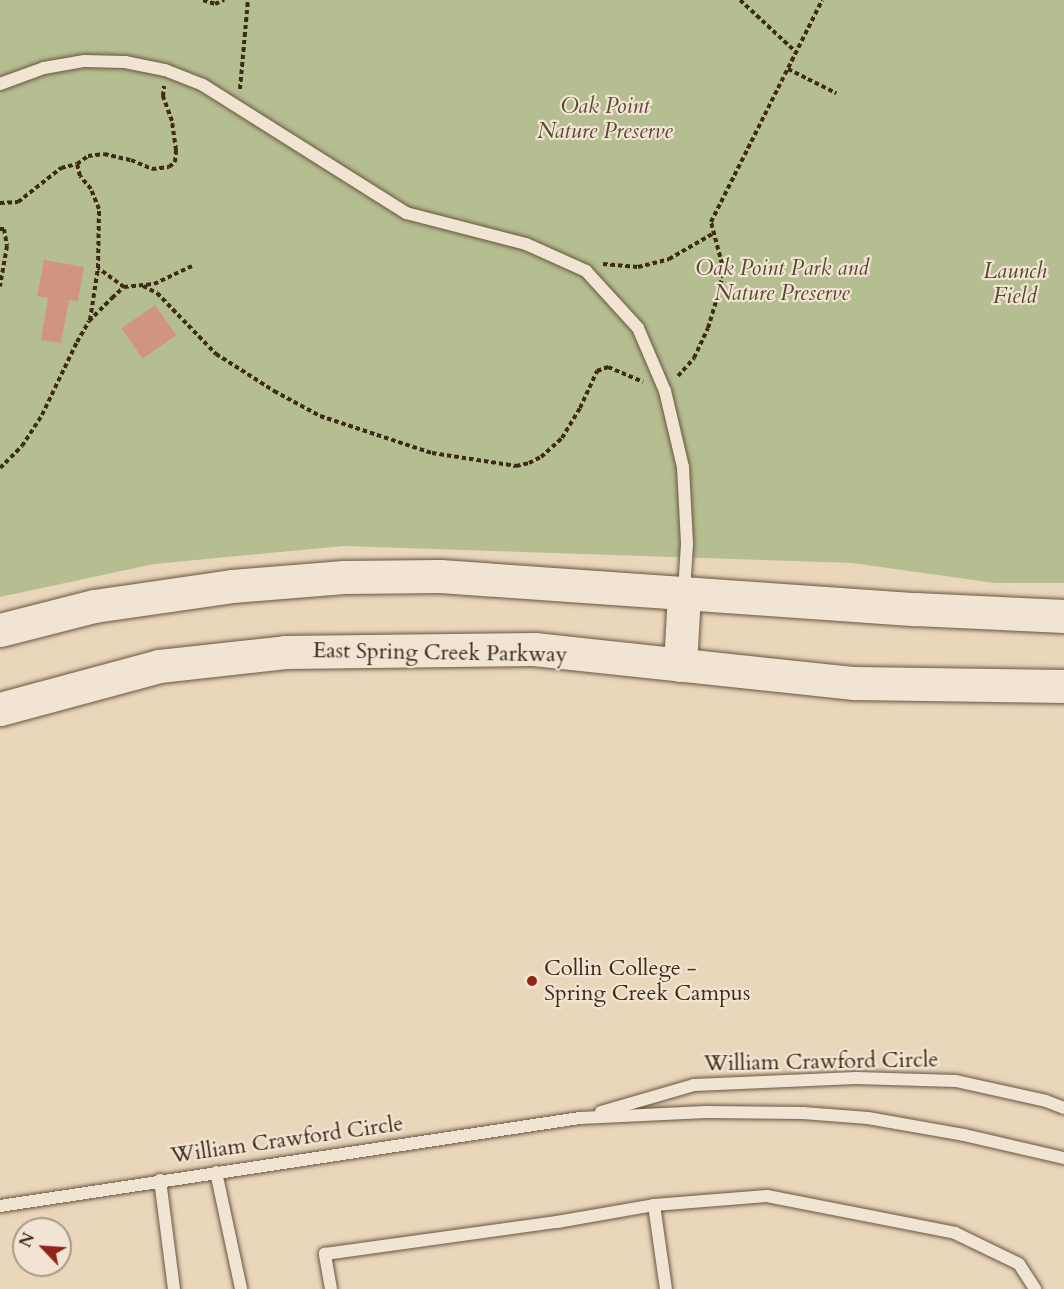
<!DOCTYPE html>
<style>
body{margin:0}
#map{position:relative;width:1064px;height:1289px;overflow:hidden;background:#e9d6bb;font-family:Cardo,serif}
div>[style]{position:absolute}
.green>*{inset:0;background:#b5be91}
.building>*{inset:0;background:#d1957f;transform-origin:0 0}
.path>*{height:4px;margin-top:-2px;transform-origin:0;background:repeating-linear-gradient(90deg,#3e2a15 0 4.5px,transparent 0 7.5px)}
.roads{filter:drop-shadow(0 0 2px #69553e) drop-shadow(0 0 2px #69553e)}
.lane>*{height:12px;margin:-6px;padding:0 6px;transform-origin:6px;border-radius:6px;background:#f1e4d3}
.secondary>*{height:33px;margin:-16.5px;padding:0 16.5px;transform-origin:16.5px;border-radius:16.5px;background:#f1e4d3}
.dots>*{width:16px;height:16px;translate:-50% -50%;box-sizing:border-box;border:3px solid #f1e4d3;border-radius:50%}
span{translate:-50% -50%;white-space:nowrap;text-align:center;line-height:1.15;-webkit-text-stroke:4.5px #f1e4d3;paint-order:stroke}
.park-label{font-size:22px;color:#56482e;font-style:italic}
.street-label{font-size:22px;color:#3e2a15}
.poi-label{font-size:22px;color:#3e2a15}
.left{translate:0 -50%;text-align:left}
.north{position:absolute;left:12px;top:1217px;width:60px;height:60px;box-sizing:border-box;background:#f1e4d3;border:2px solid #a99a87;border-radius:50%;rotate:295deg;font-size:16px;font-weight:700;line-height:24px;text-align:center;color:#3e2a15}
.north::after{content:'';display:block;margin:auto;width:21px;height:27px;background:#8f2418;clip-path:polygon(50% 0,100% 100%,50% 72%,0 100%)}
</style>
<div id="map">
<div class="green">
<div style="clip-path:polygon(0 0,1064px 0,1064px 583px,995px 583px,852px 563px,343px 546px,154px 564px,0 597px)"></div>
</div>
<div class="building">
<div style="clip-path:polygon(44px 260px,84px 267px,78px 301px,69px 300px,61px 343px,41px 340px,48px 298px,37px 296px)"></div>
<div style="left:155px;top:305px;width:37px;height:41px;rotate:55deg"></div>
</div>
<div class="path">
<div style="left:203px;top:0;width:13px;rotate:18deg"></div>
<div style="left:215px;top:4px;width:10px;rotate:-24deg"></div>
<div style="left:740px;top:0;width:78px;rotate:42.9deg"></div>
<div style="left:788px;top:69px;width:54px;rotate:26.6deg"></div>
<div style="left:240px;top:89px;width:89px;rotate:-84.9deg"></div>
<div style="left:0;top:203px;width:18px;rotate:-3deg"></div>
<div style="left:18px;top:202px;width:55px;rotate:-38.3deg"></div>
<div style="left:61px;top:168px;width:16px;rotate:-14deg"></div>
<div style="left:0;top:229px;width:4px"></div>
<div style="left:4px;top:229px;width:17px;rotate:80deg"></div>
<div style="left:7px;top:246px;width:41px;rotate:99.9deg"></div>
<div style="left:603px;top:264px;width:35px;rotate:5deg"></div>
<div style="left:638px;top:267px;width:32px;rotate:-14deg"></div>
<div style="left:669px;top:259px;width:52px;rotate:-30deg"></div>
<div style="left:143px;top:286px;width:16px;rotate:27deg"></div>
<div style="left:157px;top:293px;width:85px;rotate:46deg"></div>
<div style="left:216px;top:354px;width:69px;rotate:32.5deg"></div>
<div style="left:274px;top:391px;width:52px;rotate:28.5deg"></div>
<div style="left:320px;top:416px;width:118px;rotate:18.3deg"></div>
<div style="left:432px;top:453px;width:85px;rotate:8.8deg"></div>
<div style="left:516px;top:466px;width:13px;rotate:-13deg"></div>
<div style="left:529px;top:463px;width:13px;rotate:-27deg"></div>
<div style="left:541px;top:457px;width:28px;rotate:-42deg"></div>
<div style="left:562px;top:438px;width:35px;rotate:-59deg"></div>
<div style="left:580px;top:408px;width:41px;rotate:-65.3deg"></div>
<div style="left:597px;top:371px;width:12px;rotate:-20deg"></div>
<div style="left:608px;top:367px;width:38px;rotate:23deg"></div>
<div style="left:124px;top:287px;width:32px;rotate:-144deg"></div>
<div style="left:98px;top:268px;width:59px;rotate:-89deg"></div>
<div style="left:99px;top:209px;width:22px;rotate:-112deg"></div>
<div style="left:91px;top:189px;width:17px;rotate:-130deg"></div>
<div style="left:80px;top:176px;width:12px;rotate:-104deg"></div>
<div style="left:77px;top:164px;width:14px;rotate:-36deg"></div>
<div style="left:88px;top:156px;width:16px;rotate:-7deg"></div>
<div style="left:104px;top:154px;width:28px;rotate:13deg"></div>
<div style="left:131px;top:160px;width:23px;rotate:23deg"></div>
<div style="left:152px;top:169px;width:17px;rotate:-7deg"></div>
<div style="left:169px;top:167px;width:8px;rotate:-40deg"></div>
<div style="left:175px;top:162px;width:12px;rotate:-85deg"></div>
<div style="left:176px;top:150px;width:29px;rotate:-98deg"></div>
<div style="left:172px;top:121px;width:27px;rotate:-110deg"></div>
<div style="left:163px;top:96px;width:10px;rotate:-84deg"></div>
<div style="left:90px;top:320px;width:53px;rotate:-81.3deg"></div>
<div style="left:678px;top:376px;width:24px;rotate:-48deg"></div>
<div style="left:694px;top:358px;width:33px;rotate:-65deg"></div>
<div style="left:708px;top:328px;width:45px;rotate:-73.2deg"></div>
<div style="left:721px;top:285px;width:21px;rotate:-87deg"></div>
<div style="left:722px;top:264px;width:43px;rotate:-104.7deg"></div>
<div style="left:711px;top:222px;width:248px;rotate:-63.4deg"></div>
<div style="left:0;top:468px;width:31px;rotate:-45deg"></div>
<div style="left:22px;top:446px;width:37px;rotate:-57deg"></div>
<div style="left:42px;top:415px;width:81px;rotate:-64.4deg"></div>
<div style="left:77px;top:342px;width:24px;rotate:-60deg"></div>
<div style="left:89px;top:321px;width:33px;rotate:-45deg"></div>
<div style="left:112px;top:298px;width:16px;rotate:-43deg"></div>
<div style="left:124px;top:287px;width:30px;rotate:-6deg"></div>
<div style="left:154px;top:284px;width:42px;rotate:-25.3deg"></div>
</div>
<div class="roads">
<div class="lane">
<div style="left:0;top:84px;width:47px;rotate:-20deg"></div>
<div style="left:44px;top:68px;width:41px;rotate:-9.9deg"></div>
<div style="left:84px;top:61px;width:41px;rotate:1.4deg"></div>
<div style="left:125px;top:62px;width:41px;rotate:11.3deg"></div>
<div style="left:165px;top:70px;width:41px;rotate:21.5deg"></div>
<div style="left:203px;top:85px;width:240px;rotate:32.2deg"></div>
<div style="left:406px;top:213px;width:124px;rotate:14.5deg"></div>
<div style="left:526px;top:244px;width:66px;rotate:24.2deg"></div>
<div style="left:586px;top:271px;width:77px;rotate:47.6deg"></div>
<div style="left:638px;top:328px;width:69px;rotate:66.8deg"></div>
<div style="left:665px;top:391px;width:78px;rotate:76.7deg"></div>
<div style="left:683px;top:467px;width:77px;rotate:87deg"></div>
<div style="left:687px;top:544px;width:48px;rotate:93.6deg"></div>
<div style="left:601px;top:1112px;width:97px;rotate:-16.2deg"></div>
<div style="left:694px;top:1085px;width:162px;rotate:-2.5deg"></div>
<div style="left:856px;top:1078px;width:100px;rotate:1.7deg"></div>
<div style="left:956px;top:1081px;width:92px;rotate:12.5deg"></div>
<div style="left:1046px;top:1101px;width:19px;rotate:21deg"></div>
<div style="left:216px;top:1172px;width:120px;rotate:77.9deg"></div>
<div style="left:160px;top:1180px;width:110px;rotate:82.7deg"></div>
<div style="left:654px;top:1205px;width:113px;rotate:-4.6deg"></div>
<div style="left:767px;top:1196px;width:192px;rotate:11.1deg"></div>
<div style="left:955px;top:1233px;width:71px;rotate:25.8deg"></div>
<div style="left:1019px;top:1264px;width:30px;rotate:57deg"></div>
<div style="left:0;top:1206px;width:587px;rotate:-8.63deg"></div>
<div style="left:580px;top:1118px;width:126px;rotate:-2.7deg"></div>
<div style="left:706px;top:1112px;width:97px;rotate:0.6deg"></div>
<div style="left:803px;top:1113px;width:65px;rotate:4.4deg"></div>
<div style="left:868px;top:1118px;width:97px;rotate:10deg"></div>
<div style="left:964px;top:1135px;width:103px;rotate:13deg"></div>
<div style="left:331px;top:1289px;width:36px;rotate:-100deg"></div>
<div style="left:325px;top:1254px;width:234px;rotate:-7.9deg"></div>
<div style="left:557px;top:1222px;width:98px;rotate:-9.9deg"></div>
<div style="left:654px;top:1205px;width:85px;rotate:81.9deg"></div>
</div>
<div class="secondary">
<div style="left:0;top:630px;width:97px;rotate:-14.3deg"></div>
<div style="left:94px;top:606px;width:139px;rotate:-8.2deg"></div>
<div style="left:232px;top:586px;width:112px;rotate:-4.6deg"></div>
<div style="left:344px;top:577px;width:96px;rotate:-0.6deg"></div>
<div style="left:440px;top:576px;width:476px;rotate:4deg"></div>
<div style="left:915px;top:609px;width:149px;rotate:2.7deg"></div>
<div style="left:680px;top:665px;width:72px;rotate:-86.8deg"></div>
<div style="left:0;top:709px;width:165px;rotate:-15.1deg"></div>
<div style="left:159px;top:666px;width:127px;rotate:-6.3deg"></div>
<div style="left:285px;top:652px;width:249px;rotate:-0.7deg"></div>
<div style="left:534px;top:649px;width:322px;rotate:6.1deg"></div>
<div style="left:854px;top:683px;width:210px;rotate:0.8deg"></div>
</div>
</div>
<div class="dots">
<div style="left:532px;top:981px;background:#8f2418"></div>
</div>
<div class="park-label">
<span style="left:605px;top:119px">Oak Point<br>Nature Preserve</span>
<span style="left:782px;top:281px">Oak Point Park and<br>Nature Preserve</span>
<span style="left:1015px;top:284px">Launch<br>Field</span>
</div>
<div class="street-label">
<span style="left:440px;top:653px;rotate:1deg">East Spring Creek Parkway</span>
<span style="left:821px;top:1062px;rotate:-1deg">William Crawford Circle</span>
<span style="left:287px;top:1140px;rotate:-8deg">William Crawford Circle</span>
</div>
<div class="poi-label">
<span class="left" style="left:544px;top:981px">Collin College -<br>Spring Creek Campus</span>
</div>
<div class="north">N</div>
</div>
